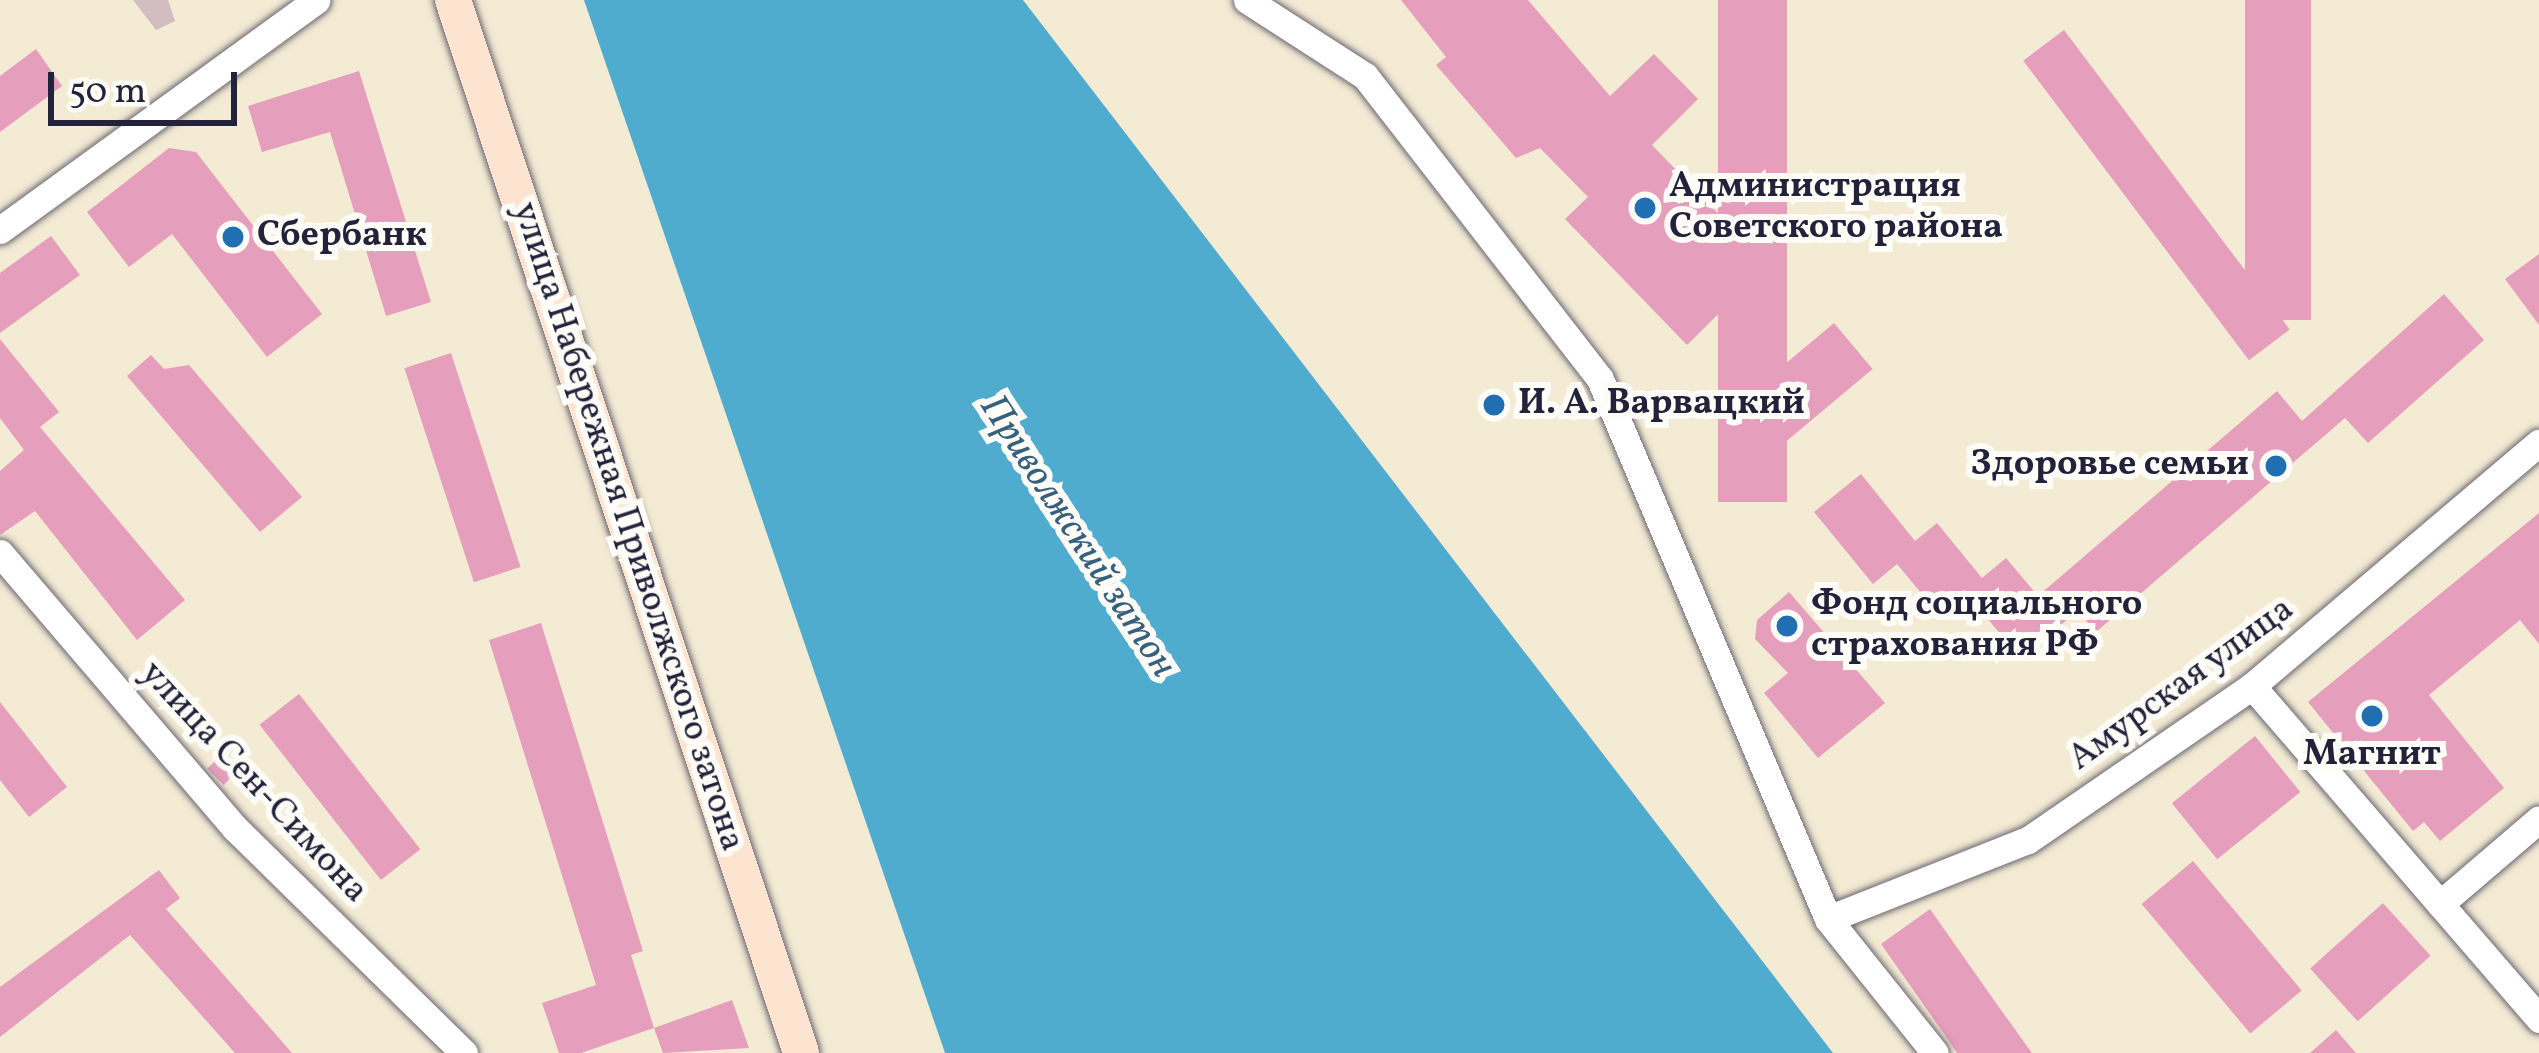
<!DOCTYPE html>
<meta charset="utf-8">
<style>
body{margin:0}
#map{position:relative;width:2539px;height:1053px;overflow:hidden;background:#f4ebd5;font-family:Vollkorn,serif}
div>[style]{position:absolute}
.industrial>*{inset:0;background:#d2bec2}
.water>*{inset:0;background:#4facce}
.building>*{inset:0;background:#e59ebc;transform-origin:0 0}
.roads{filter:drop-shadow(0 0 3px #6c6871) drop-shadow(0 0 3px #6c6871)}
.street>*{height:27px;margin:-13.5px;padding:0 13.5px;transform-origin:13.5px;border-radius:13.5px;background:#fff}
.secondary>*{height:36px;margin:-18px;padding:0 18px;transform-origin:18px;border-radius:18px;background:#fde4d1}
.dots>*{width:33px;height:33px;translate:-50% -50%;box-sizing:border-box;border:6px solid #fdfcf7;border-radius:50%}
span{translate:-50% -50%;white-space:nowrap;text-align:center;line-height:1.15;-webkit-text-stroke:12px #fdfcf7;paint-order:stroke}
.poi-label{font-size:36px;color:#22223b;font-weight:700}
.left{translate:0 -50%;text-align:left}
.right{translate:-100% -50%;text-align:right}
.street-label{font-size:36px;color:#22223b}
.water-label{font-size:39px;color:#36607d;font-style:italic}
.scale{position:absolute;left:48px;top:72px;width:189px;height:54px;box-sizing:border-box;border:6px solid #22223b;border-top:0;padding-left:15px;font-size:36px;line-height:42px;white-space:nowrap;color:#22223b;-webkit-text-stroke:9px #fdfcf7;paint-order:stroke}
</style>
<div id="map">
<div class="industrial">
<div style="clip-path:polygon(133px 0,168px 0,175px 21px,156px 30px)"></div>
</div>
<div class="water">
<div style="clip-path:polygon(584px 0,1023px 0,1833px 1053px,945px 1053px)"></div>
</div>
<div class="building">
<div style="clip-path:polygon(1401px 0,1528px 0,1610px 96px,1654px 54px,1698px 99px,1652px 145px,1768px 265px,1687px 345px,1565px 219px,1588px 197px,1540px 148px,1516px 158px,1436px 65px,1446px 57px)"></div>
<div style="left:1718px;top:0;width:69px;height:502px"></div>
<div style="left:2245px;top:0;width:66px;height:320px"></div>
<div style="left:2064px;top:30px;width:375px;height:51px;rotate:53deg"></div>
<div style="clip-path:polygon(36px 49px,62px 86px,0 132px,0 76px)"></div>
<div style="clip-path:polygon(359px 71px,431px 302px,386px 316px,330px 132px,262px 152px,248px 106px)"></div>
<div style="clip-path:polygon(169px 148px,196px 152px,322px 314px,267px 357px,172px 234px,129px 267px,87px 212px)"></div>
<div style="clip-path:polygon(51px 236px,80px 275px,0 333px,0 273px)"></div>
<div style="clip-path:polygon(2539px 254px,2539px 325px,2505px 279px)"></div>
<div style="clip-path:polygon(2444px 294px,2484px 340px,2368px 443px,2345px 418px,2096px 632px,2078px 611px,2020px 658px,1964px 590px,1937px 612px,1897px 564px,1873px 584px,1814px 512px,1861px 474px,1915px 541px,1937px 523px,1982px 578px,2006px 558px,2038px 596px,2277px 391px,2302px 421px)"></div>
<div style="left:1834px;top:323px;width:60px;height:133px;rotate:50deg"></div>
<div style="clip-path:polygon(0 339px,59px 412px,40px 427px,185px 600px,137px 640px,35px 511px,0 535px,0 471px,24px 450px,0 418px)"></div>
<div style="left:451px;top:353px;width:225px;height:49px;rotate:72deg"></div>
<div style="clip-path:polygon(151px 355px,164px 369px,189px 365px,302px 497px,260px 532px,127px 376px)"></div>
<div style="clip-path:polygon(2539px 513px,2539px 644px,2520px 620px,2429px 695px,2504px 788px,2440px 841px,2424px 822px,2413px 831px,2308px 702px)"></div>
<div style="clip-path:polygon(1789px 592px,1885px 703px,1818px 758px,1764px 693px,1788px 673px,1755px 639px,1757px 620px)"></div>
<div style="clip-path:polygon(541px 623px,643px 951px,631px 955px,654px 1028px,581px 1053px,559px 1053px,542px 1003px,596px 985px,489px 640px)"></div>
<div style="left:299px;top:694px;width:197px;height:50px;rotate:52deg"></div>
<div style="clip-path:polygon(0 702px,67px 787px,29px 817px,0 780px)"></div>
<div style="left:2255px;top:736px;width:72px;height:107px;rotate:51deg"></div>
<div style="left:220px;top:756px;width:23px;height:18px;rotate:45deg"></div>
<div style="left:2193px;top:861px;width:169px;height:67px;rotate:50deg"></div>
<div style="clip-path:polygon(159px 870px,180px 898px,166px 909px,292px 1053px,235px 1053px,130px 935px,0 1037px,0 987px)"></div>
<div style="left:2383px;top:903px;width:71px;height:98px;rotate:48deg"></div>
<div style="clip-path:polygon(1930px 909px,1996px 1003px,2032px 1053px,1957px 1053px,1947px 1038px,1881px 944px)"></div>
<div style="clip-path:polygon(732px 1000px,749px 1048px,663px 1053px,654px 1028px)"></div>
<div style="clip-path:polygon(2336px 1030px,2356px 1053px,2310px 1053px)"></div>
</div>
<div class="roads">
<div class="street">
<div style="left:1247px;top:0;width:140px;rotate:32.8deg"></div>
<div style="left:1365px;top:76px;width:383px;rotate:52.2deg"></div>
<div style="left:1600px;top:379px;width:586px;rotate:67.11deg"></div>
<div style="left:1828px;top:919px;width:171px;rotate:51.4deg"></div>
<div style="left:0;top:230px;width:391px;rotate:-36deg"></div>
<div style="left:0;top:553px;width:362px;rotate:49.5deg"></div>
<div style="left:235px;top:828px;width:321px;rotate:44.5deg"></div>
<div style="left:2252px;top:686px;width:440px;rotate:49.2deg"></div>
<div style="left:2440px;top:904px;width:130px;rotate:-40.6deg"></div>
<div style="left:1828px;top:919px;width:215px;rotate:-21.6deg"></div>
<div style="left:2028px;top:840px;width:272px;rotate:-34.5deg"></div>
<div style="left:2252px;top:686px;width:376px;rotate:-40.3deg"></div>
</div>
<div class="secondary">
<div style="left:453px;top:0;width:1109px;rotate:71.71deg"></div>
</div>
</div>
<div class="dots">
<div style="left:1645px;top:208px;background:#1f6fb2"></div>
<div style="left:233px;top:237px;background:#1f6fb2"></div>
<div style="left:1494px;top:405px;background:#1f6fb2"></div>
<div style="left:2276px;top:466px;background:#1f6fb2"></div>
<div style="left:1787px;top:626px;background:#1f6fb2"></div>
<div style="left:2372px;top:716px;background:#1f6fb2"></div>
</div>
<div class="poi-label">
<span class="left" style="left:1669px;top:208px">Администрация<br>Советского района</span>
<span class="left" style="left:257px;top:237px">Сбербанк</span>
<span class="left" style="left:1518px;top:405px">И. А. Варвацкий</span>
<span class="right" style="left:2249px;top:466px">Здоровье семьи</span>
<span class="left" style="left:1811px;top:626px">Фонд социального<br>страхования РФ</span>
<span style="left:2372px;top:756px">Магнит</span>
</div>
<div class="street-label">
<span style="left:627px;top:527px;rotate:72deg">улица Набережная Приволжского затона</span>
<span style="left:2182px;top:685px;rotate:-36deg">Амурская улица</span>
<span style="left:253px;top:783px;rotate:47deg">улица Сен-Симона</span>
</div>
<div class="water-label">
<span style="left:1077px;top:537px;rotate:57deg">Приволжский затон</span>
</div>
<div class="scale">50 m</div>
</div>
